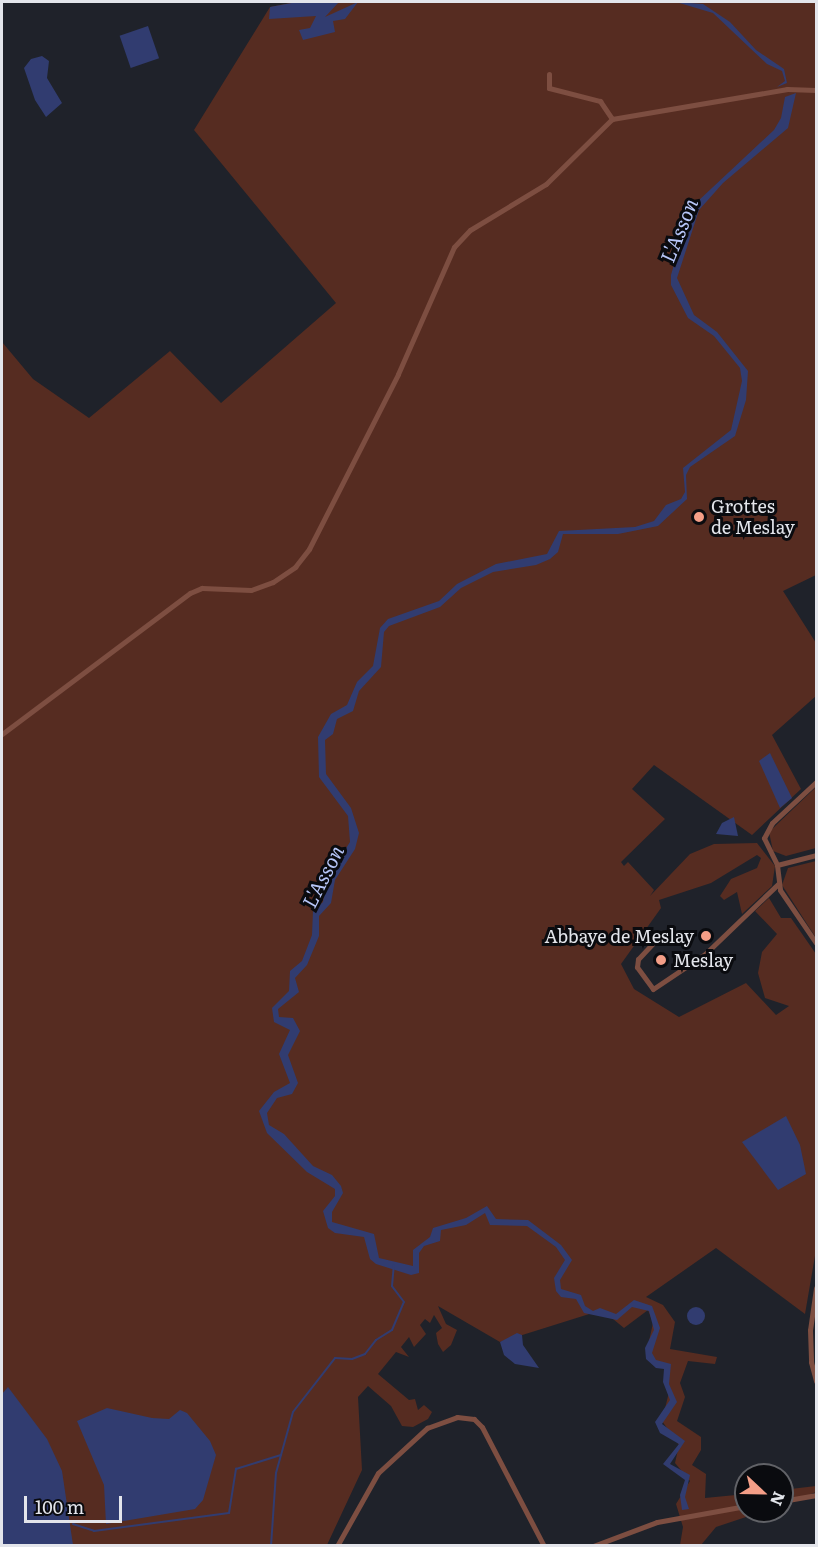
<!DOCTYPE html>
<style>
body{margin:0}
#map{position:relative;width:818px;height:1547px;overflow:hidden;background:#1f222a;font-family:Literata,serif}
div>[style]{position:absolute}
.green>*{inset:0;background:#562c21}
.water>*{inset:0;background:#313c70;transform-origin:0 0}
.round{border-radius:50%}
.stream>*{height:2px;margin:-1px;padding:0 1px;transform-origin:1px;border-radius:1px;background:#313c70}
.street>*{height:5px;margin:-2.5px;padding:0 2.5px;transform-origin:2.5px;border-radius:2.5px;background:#7d4e41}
.dots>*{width:16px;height:16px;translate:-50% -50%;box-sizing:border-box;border:3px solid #0a0b0f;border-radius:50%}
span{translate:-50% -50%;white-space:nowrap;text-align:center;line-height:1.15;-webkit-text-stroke:6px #0a0b0f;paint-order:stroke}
.poi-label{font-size:18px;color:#e3e5eb}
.left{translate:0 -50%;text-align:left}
.right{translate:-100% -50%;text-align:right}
.water-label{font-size:20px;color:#b7c6f8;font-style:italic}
.frame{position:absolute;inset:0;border:3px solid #e3e5eb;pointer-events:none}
.north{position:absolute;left:734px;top:1463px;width:60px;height:60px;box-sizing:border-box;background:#0a0b0f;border:2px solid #616267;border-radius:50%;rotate:112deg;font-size:16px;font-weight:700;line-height:24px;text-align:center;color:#e3e5eb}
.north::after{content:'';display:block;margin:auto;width:21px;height:27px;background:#f49e87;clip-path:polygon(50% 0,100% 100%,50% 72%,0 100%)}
.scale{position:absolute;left:24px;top:1496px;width:98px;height:27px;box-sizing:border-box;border:3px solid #e3e5eb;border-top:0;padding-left:8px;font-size:18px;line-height:21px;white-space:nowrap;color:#e3e5eb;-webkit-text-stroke:4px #0a0b0f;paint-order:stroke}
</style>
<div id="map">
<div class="green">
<div style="clip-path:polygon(295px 2px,816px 2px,816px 575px,783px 591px,816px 643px,816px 696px,772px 735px,801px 789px,752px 835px,654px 765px,632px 789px,665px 819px,621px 862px,624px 866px,628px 862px,654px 890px,650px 896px,690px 854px,714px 844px,757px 843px,775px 866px,772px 886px,742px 914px,737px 892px,724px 900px,720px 896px,731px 879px,757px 868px,761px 858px,757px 855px,711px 883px,659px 900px,661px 908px,621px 964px,634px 989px,679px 1017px,746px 983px,776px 1015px,789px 1006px,765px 998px,758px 973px,762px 952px,777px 934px,755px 911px,769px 898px,781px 918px,791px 918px,816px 954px,816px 1250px,805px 1314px,716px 1248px,646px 1297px,663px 1305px,675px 1322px,670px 1349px,717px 1357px,715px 1364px,688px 1361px,680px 1383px,685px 1397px,677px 1421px,701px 1437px,701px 1450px,692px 1465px,706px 1474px,705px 1498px,746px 1494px,746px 1511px,764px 1511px,716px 1527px,701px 1545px,680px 1545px,683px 1527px,676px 1504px,690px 1481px,675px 1463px,679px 1445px,662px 1421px,669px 1392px,666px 1370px,652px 1361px,649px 1341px,653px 1323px,648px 1310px,624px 1328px,602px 1310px,500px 1342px,438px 1306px,446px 1324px,457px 1330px,451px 1345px,443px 1352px,438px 1344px,436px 1333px,442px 1328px,434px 1315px,430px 1323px,425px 1319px,420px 1325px,426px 1334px,414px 1347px,409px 1337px,401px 1347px,409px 1357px,396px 1352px,378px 1374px,409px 1400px,415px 1399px,418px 1410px,424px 1405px,432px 1412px,428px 1419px,413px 1427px,402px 1426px,391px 1406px,368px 1386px,358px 1397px,362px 1470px,327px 1545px,2px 1545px,2px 342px,33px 379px,89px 418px,170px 351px,221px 403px,336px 303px,194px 130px,270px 7px)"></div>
<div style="clip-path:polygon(816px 787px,816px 848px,786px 856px,773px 851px,769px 832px)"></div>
<div style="clip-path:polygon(816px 861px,816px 938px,782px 885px,788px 868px)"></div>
<div style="clip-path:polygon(816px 1486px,816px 1492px,782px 1506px,782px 1490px)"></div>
</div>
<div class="water">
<div style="clip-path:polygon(297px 2px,339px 2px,325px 17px,358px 2px,345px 19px,333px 21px,335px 32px,303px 40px,299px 30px,310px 28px,316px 16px,269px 19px,270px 7px)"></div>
<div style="clip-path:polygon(676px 2px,703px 4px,730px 22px,756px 50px,784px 69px,787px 83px,777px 87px,785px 81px,782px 71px,767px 64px,713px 13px)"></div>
<div style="left:148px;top:26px;width:34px;height:30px;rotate:71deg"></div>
<div style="clip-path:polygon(42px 56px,49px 61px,47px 78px,62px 103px,46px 117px,35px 100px,24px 68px,31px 59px)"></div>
<div style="clip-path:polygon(796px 93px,788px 128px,723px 183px,699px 210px,677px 278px,694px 315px,717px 332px,748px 371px,746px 400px,735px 436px,690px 467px,686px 475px,687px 499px,658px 526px,618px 534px,563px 534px,558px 552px,550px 559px,536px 565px,493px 572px,461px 588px,440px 607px,389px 626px,384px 632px,381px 667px,359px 691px,353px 711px,337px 719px,333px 734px,325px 740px,326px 774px,351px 808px,359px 833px,355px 849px,335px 880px,331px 903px,319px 916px,319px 936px,307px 965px,295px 978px,299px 992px,278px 1009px,279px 1017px,293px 1018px,300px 1031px,288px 1055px,298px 1083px,292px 1094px,277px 1098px,267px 1113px,269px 1125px,284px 1134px,313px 1166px,332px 1175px,341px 1186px,343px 1193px,332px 1212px,332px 1222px,374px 1234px,379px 1258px,413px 1266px,413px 1250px,430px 1237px,433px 1228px,466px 1218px,487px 1206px,496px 1219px,528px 1220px,561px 1245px,572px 1260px,560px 1280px,561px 1289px,581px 1295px,585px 1306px,593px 1311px,600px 1308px,616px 1314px,634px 1300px,652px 1306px,660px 1328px,652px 1353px,656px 1360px,671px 1364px,669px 1384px,677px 1402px,662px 1424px,685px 1441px,670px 1464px,690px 1475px,685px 1497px,689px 1509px,682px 1510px,680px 1495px,685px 1480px,663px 1464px,679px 1444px,660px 1433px,655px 1422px,670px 1400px,663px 1382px,664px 1369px,656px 1368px,646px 1359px,645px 1348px,654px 1330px,649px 1311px,632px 1307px,617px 1320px,584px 1313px,576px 1299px,561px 1297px,556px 1291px,554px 1278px,565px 1260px,556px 1247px,527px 1226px,490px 1225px,485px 1213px,466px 1225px,441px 1230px,440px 1241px,424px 1246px,419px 1253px,419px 1273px,411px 1275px,376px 1264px,370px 1259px,364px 1237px,335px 1233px,328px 1228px,323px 1211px,335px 1196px,335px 1189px,307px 1172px,267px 1133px,259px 1111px,274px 1092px,290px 1083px,279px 1054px,290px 1030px,274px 1022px,272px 1008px,289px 991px,290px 971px,302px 961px,312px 935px,313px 911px,323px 902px,326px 880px,350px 842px,348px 816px,319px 777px,318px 737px,331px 714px,347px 705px,357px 682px,373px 666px,380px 628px,388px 619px,439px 601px,457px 584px,496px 564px,547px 554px,559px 531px,635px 527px,654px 521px,666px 505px,681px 499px,685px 492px,683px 468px,731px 430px,742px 381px,740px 368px,714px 336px,688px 318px,671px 285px,671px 275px,686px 223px,697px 202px,774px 130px,781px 118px,785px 97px)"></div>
<div style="clip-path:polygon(770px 753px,792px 798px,780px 808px,759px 761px)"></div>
<div style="clip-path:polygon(734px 817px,738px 836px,716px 834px,722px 823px)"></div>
<div style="clip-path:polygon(786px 1116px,800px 1145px,806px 1174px,778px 1190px,742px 1142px)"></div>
<div class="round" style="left:687px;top:1307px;width:18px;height:18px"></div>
<div style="clip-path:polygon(517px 1333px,522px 1335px,523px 1345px,539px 1368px,515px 1364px,504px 1355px,500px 1342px)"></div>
<div style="clip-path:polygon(8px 1387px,47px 1439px,62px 1471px,73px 1545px,2px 1545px,2px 1394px)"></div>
<div style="clip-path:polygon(107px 1408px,152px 1418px,169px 1419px,180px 1410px,187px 1413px,210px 1441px,216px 1455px,203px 1500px,195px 1509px,106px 1524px,104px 1485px,77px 1421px)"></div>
</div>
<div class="stream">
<div style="left:73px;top:1524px;width:22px;rotate:18deg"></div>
<div style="left:94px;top:1531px;width:136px;rotate:-7.6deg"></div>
<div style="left:229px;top:1513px;width:45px;rotate:-81deg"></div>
<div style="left:236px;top:1469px;width:47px;rotate:-17.3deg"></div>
<div style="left:271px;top:1546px;width:73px;rotate:-86.1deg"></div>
<div style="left:276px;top:1473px;width:63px;rotate:-74.4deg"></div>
<div style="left:293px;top:1412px;width:68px;rotate:-52.1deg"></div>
<div style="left:335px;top:1358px;width:17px;rotate:3deg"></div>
<div style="left:352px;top:1359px;width:14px;rotate:-21deg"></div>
<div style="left:365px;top:1354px;width:18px;rotate:-52deg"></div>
<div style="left:376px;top:1340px;width:19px;rotate:-32deg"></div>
<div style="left:392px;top:1330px;width:30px;rotate:-67deg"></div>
<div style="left:404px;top:1302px;width:20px;rotate:-127deg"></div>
<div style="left:392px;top:1286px;width:21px;rotate:-85deg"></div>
</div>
<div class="street">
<div style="left:549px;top:74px;width:14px;rotate:90deg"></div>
<div style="left:549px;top:88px;width:53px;rotate:14.3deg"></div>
<div style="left:600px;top:101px;width:22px;rotate:56deg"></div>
<div style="left:2px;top:734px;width:235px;rotate:-36.9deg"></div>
<div style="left:190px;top:593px;width:13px;rotate:-23deg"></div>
<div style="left:202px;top:588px;width:49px;rotate:2.3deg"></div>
<div style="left:251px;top:590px;width:23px;rotate:-20deg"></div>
<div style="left:273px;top:582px;width:27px;rotate:-34deg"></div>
<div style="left:295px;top:567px;width:23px;rotate:-52deg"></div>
<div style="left:309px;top:549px;width:196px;rotate:-63deg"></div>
<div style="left:398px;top:374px;width:139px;rotate:-66.2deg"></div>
<div style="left:454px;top:247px;width:23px;rotate:-47deg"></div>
<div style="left:470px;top:230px;width:89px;rotate:-31.2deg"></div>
<div style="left:546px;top:184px;width:93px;rotate:-44.6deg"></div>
<div style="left:612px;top:119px;width:178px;rotate:-9.7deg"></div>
<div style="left:787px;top:89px;width:29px;rotate:2deg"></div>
<div style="left:816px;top:782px;width:60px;rotate:137deg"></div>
<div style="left:772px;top:823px;width:17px;rotate:118deg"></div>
<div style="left:764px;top:838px;width:30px;rotate:64deg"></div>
<div style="left:777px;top:865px;width:25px;rotate:83deg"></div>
<div style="left:780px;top:890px;width:64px;rotate:55.8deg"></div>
<div style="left:777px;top:865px;width:40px;rotate:-14.4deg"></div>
<div style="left:655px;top:941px;width:25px;rotate:133deg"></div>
<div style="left:638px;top:959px;width:8px;rotate:97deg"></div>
<div style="left:637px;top:967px;width:27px;rotate:54deg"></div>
<div style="left:653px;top:989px;width:63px;rotate:-33.9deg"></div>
<div style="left:705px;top:954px;width:101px;rotate:-43.8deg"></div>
<div style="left:816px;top:1288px;width:42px;rotate:98.1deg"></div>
<div style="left:810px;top:1330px;width:32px;rotate:88deg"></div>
<div style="left:811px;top:1362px;width:20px;rotate:75deg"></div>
<div style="left:782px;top:1501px;width:35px;rotate:-10deg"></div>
<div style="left:337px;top:1546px;width:84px;rotate:-60.7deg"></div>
<div style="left:378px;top:1473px;width:67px;rotate:-42.6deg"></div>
<div style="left:427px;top:1428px;width:32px;rotate:-20deg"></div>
<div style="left:457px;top:1417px;width:17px;rotate:7deg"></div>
<div style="left:474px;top:1419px;width:11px;rotate:45deg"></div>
<div style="left:482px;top:1427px;width:134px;rotate:62.5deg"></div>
<div style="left:593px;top:1546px;width:68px;rotate:-20.6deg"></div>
<div style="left:657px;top:1522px;width:90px;rotate:-10.2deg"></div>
</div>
<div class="dots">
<div style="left:699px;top:517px;background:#f49e87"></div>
<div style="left:706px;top:936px;background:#f49e87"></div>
<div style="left:661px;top:960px;background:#f49e87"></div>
</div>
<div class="poi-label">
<span class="left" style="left:711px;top:517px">Grottes<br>de Meslay</span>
<span class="right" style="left:694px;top:936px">Abbaye de Meslay</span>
<span class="left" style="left:673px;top:960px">Meslay</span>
</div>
<div class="water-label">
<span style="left:678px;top:230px;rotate:-68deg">L'Asson</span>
<span style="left:322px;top:876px;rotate:-63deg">L'Asson</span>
</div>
<div class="frame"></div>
<div class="north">N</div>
<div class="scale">100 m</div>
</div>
